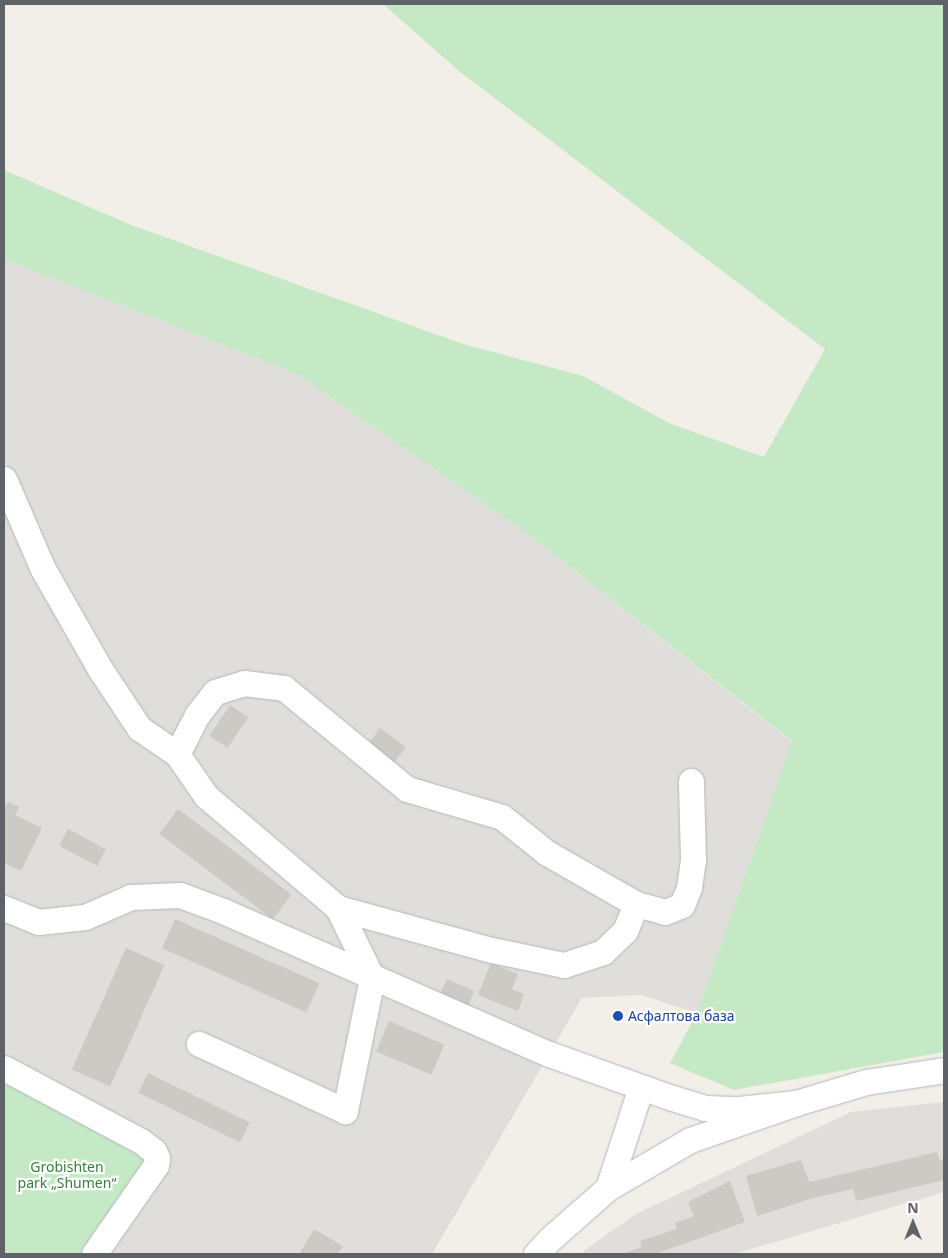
<!DOCTYPE html>
<meta charset="utf-8">
<style>
body{margin:0}
#map{position:relative;width:948px;height:1258px;overflow:hidden;background:#f1efe8;font-family:"Noto Sans",sans-serif}
div>[style]{position:absolute}
.industrial>*{inset:0;background:#e0deda}
.green>*{inset:0;background:#c5e8c5}
.building>*{inset:0;background:#cccac5;transform-origin:0 0}
.roads{filter:drop-shadow(0 0 1px #b5b8bc) drop-shadow(0 0 1px #b5b8bc)}
.minor>*{height:25px;margin:-12.5px;padding:0 12.5px;transform-origin:12.5px;border-radius:12.5px;background:#fff}
.dots>*{width:14px;height:14px;translate:-50% -50%;box-sizing:border-box;border:2px solid #fff;border-radius:50%}
span{translate:-50% -50%;white-space:nowrap;text-align:center;line-height:1.15;-webkit-text-stroke:4.5px #fff;paint-order:stroke}
.transit-label{font-size:14px;color:#164399}
.left{translate:0 -50%;text-align:left}
.park-label{font-size:14px;color:#348238}
.frame{position:absolute;inset:0;border:5px solid #5f6368;pointer-events:none}
.north{position:absolute;left:888px;top:1198px;width:50px;height:50px;-webkit-text-stroke:4px #fff;paint-order:stroke;rotate:0deg;font-size:14px;font-weight:700;line-height:20px;text-align:center;color:#5f6368}
.north::after{content:'';display:block;margin:auto;width:18px;height:22px;background:#5f6368;clip-path:polygon(50% 0,100% 100%,50% 72%,0 100%)}
</style>
<div id="map">
<div class="industrial">
<div style="clip-path:polygon(4px 259px,297px 374px,528px 534px,792px 742px,697px 1013px,641px 995px,582px 998px,432px 1254px,88px 1254px,4px 1066px)"></div>
<div style="clip-path:polygon(944px 1102px,944px 1192px,734px 1254px,580px 1254px,634px 1215px,851px 1112px)"></div>
</div>
<div class="green">
<div style="clip-path:polygon(383px 4px,944px 4px,944px 1052px,734px 1090px,670px 1063px,697px 1013px,792px 741px,528px 534px,297px 374px,4px 259px,4px 170px,131px 225px,463px 344px,583px 376px,671px 424px,764px 457px,825px 349px,459px 71px)"></div>
<div style="clip-path:polygon(4px 1066px,160px 1153px,88px 1254px,4px 1254px)"></div>
</div>
<div class="building">
<div style="left:230px;top:705px;width:22px;height:37px;rotate:34deg"></div>
<div style="left:380px;top:728px;width:32px;height:22px;rotate:36deg"></div>
<div style="clip-path:polygon(9px 802px,19px 807px,15px 815px,42px 828px,21px 871px,4px 863px,4px 808px)"></div>
<div style="left:178px;top:809px;width:142px;height:31px;rotate:37deg"></div>
<div style="left:68px;top:829px;width:43px;height:19px;rotate:28deg"></div>
<div style="left:175px;top:919px;width:158px;height:32px;rotate:24deg"></div>
<div style="left:126px;top:948px;width:42px;height:133px;rotate:24deg"></div>
<div style="clip-path:polygon(491px 963px,518px 974px,512px 989px,524px 994px,518px 1011px,478px 995px)"></div>
<div style="left:447px;top:979px;width:30px;height:22px;rotate:24deg"></div>
<div style="left:389px;top:1021px;width:60px;height:33px;rotate:23deg"></div>
<div style="left:148px;top:1073px;width:113px;height:22px;rotate:26deg"></div>
<div style="clip-path:polygon(937px 1152px,940px 1161px,944px 1160px,944px 1180px,856px 1201px,853px 1189px,813px 1198px,757px 1216px,746px 1176px,801px 1160px,809px 1182px)"></div>
<div style="clip-path:polygon(730px 1181px,745px 1222px,655px 1254px,622px 1254px,642px 1247px,640px 1241px,677px 1229px,675px 1223px,694px 1216px,688px 1202px)"></div>
<div style="clip-path:polygon(314px 1229px,343px 1246px,338px 1254px,299px 1254px)"></div>
</div>
<div class="roads">
<div class="minor">
<div style="left:4px;top:479px;width:98px;rotate:66.6deg"></div>
<div style="left:43px;top:569px;width:115px;rotate:60.3deg"></div>
<div style="left:100px;top:669px;width:71px;rotate:56.5deg"></div>
<div style="left:139px;top:728px;width:46px;rotate:34.4deg"></div>
<div style="left:177px;top:754px;width:51px;rotate:55.4deg"></div>
<div style="left:206px;top:796px;width:173px;rotate:40.3deg"></div>
<div style="left:338px;top:908px;width:78px;rotate:64.1deg"></div>
<div style="left:372px;top:978px;width:136px;rotate:101.5deg"></div>
<div style="left:345px;top:1111px;width:161px;rotate:-155.3deg"></div>
<div style="left:177px;top:754px;width:44px;rotate:-62.9deg"></div>
<div style="left:197px;top:715px;width:29px;rotate:-52deg"></div>
<div style="left:215px;top:692px;width:30px;rotate:-17deg"></div>
<div style="left:244px;top:683px;width:40px;rotate:7.1deg"></div>
<div style="left:284px;top:688px;width:159px;rotate:39.4deg"></div>
<div style="left:407px;top:789px;width:99px;rotate:16.4deg"></div>
<div style="left:502px;top:817px;width:58px;rotate:38.7deg"></div>
<div style="left:547px;top:853px;width:103px;rotate:29.8deg"></div>
<div style="left:636px;top:904px;width:30px;rotate:15deg"></div>
<div style="left:665px;top:912px;width:18px;rotate:-22deg"></div>
<div style="left:682px;top:905px;width:18px;rotate:-68deg"></div>
<div style="left:689px;top:888px;width:28px;rotate:-82deg"></div>
<div style="left:693px;top:860px;width:79px;rotate:-91.5deg"></div>
<div style="left:4px;top:908px;width:37px;rotate:22deg"></div>
<div style="left:38px;top:922px;width:47px;rotate:-6.1deg"></div>
<div style="left:85px;top:917px;width:50px;rotate:-23.5deg"></div>
<div style="left:131px;top:897px;width:49px;rotate:-2.3deg"></div>
<div style="left:180px;top:895px;width:46px;rotate:20.4deg"></div>
<div style="left:223px;top:911px;width:356px;rotate:23.7deg"></div>
<div style="left:549px;top:1054px;width:124px;rotate:19.7deg"></div>
<div style="left:666px;top:1096px;width:41px;rotate:17.1deg"></div>
<div style="left:705px;top:1108px;width:34px;rotate:2deg"></div>
<div style="left:739px;top:1109px;width:57px;rotate:-6deg"></div>
<div style="left:338px;top:908px;width:160px;rotate:15.3deg"></div>
<div style="left:492px;top:950px;width:74px;rotate:11.8deg"></div>
<div style="left:564px;top:965px;width:41px;rotate:-18.4deg"></div>
<div style="left:603px;top:952px;width:30px;rotate:-44deg"></div>
<div style="left:625px;top:931px;width:29px;rotate:-68deg"></div>
<div style="left:4px;top:1068px;width:155px;rotate:28.1deg"></div>
<div style="left:141px;top:1141px;width:16px;rotate:38deg"></div>
<div style="left:154px;top:1151px;width:8px;rotate:67deg"></div>
<div style="left:157px;top:1158px;width:7px;rotate:98deg"></div>
<div style="left:156px;top:1165px;width:108px;rotate:124.9deg"></div>
<div style="left:608px;top:1188px;width:106px;rotate:-71.9deg"></div>
<div style="left:536px;top:1254px;width:21px;rotate:-47deg"></div>
<div style="left:550px;top:1239px;width:77px;rotate:-41.3deg"></div>
<div style="left:608px;top:1188px;width:95px;rotate:-30.3deg"></div>
<div style="left:690px;top:1140px;width:112px;rotate:-19.2deg"></div>
<div style="left:796px;top:1103px;width:73px;rotate:-16.7deg"></div>
<div style="left:866px;top:1082px;width:79px;rotate:-8.7deg"></div>
</div>
</div>
<div class="dots">
<div style="left:618px;top:1016px;background:#1a4fb4"></div>
</div>
<div class="transit-label">
<span class="left" style="left:628px;top:1016px">Асфалтова база</span>
</div>
<div class="park-label">
<span style="left:67px;top:1175px">Grobishten<br>park „Shumen“</span>
</div>
<div class="frame"></div>
<div class="north">N</div>
</div>
